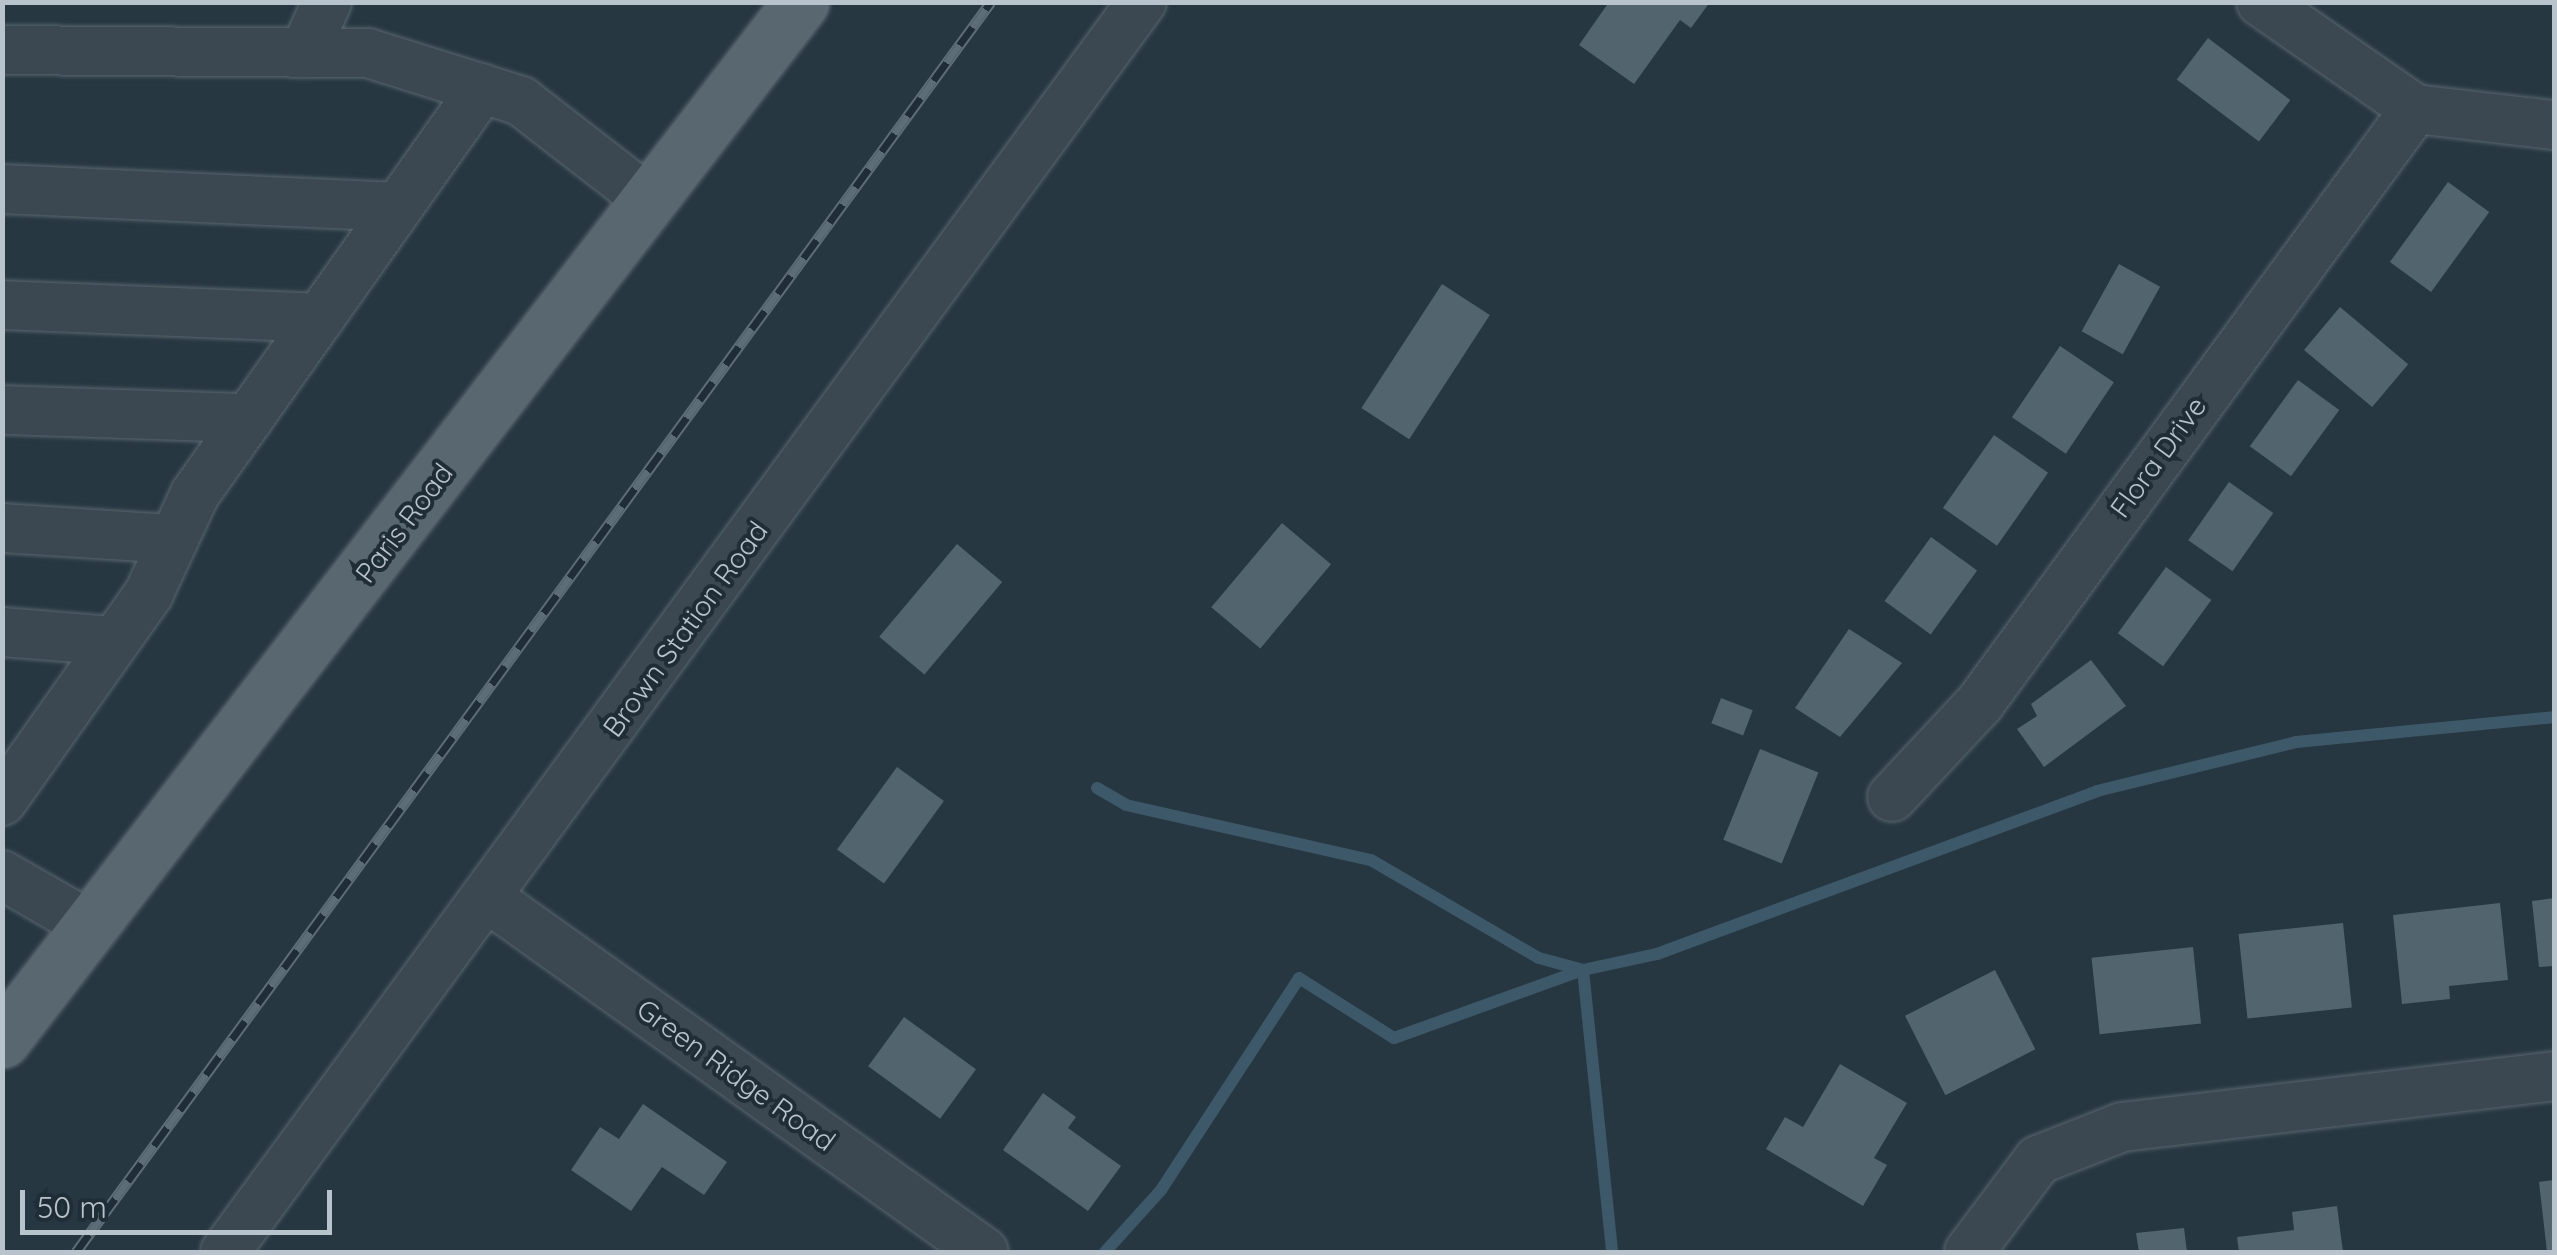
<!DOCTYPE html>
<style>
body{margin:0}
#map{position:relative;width:2557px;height:1255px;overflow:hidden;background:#273741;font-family:Quicksand,sans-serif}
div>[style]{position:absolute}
.stream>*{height:12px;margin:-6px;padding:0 6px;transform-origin:6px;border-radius:6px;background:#3d5869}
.building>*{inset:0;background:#52646e;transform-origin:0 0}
.roads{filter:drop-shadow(0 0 2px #59666e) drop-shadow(0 0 2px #59666e)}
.minor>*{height:48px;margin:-24px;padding:0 24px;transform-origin:24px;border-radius:24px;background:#3b4851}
.major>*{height:55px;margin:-27.5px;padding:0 27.5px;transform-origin:27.5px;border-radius:27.5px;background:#596771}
.rail>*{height:11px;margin-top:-5.5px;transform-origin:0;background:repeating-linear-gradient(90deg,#1f2d36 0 22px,#5d6d78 0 44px);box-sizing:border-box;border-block:2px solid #5d6d78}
span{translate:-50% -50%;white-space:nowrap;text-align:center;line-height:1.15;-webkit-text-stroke:8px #1f2d36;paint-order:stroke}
.street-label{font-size:28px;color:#b8c3cb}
.frame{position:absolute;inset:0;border:5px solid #b8c3cb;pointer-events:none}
.scale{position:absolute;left:20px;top:1190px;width:312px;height:45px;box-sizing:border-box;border:5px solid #b8c3cb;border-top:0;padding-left:12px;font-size:30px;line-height:35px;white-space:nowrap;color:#b8c3cb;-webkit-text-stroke:8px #1f2d36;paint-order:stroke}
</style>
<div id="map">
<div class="stream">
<div style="left:1097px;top:788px;width:34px;rotate:30deg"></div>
<div style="left:1126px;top:805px;width:251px;rotate:12.7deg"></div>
<div style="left:1371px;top:860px;width:194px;rotate:30.3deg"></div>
<div style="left:1539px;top:958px;width:46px;rotate:15.3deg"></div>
<div style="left:1583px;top:970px;width:76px;rotate:-12.2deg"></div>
<div style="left:1657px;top:954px;width:469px;rotate:-20.3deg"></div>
<div style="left:2097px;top:791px;width:205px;rotate:-13.8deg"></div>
<div style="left:2296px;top:742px;width:259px;rotate:-5.5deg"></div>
<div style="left:1105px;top:1252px;width:84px;rotate:-47.9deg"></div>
<div style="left:1161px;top:1190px;width:253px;rotate:-56.9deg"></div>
<div style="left:1299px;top:978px;width:112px;rotate:32.3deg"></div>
<div style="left:1394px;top:1038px;width:201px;rotate:-19.8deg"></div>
<div style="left:1583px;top:970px;width:283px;rotate:84.1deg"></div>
</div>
<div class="building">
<div style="clip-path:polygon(1609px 2px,1710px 2px,1691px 28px,1680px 20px,1634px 84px,1579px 45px)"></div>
<div style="left:2208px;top:38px;width:103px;height:52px;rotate:37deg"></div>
<div style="left:2448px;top:182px;width:51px;height:99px;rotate:36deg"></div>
<div style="left:2119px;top:264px;width:47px;height:77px;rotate:29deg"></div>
<div style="left:1442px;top:284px;width:57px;height:148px;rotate:33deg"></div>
<div style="left:2340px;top:307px;width:89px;height:56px;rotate:40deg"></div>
<div style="left:2060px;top:346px;width:65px;height:86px;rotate:34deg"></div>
<div style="left:2298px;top:380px;width:51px;height:82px;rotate:36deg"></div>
<div style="left:1994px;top:435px;width:66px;height:89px;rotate:35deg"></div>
<div style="left:2229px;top:482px;width:54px;height:71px;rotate:35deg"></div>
<div style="left:1282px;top:523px;width:64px;height:110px;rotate:40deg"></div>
<div style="left:1931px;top:537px;width:57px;height:79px;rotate:36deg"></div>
<div style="left:957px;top:544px;width:59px;height:121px;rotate:40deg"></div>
<div style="left:2166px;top:567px;width:56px;height:82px;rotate:36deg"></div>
<div style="clip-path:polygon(1849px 629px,1902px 663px,1840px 737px,1795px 708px)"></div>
<div style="clip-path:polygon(2091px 660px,2126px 706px,2044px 767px,2017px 729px,2037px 716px,2031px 704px)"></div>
<div style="left:1721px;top:698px;width:34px;height:27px;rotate:21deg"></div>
<div style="left:1760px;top:749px;width:63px;height:98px;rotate:22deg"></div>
<div style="left:897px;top:767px;width:58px;height:102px;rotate:36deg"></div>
<div style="clip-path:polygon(2554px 898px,2554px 966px,2539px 967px,2532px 901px)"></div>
<div style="clip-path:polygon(2500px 903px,2508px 980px,2449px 986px,2450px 999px,2402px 1004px,2393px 915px)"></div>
<div style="left:2343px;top:923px;width:85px;height:105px;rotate:84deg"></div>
<div style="left:2193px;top:947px;width:77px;height:102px;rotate:84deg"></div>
<div style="left:1995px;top:970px;width:89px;height:101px;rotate:63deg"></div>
<div style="left:904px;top:1017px;width:89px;height:61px;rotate:36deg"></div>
<div style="clip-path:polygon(1840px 1064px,1907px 1103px,1874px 1158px,1887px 1165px,1863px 1206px,1766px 1149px,1785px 1117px,1803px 1127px)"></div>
<div style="clip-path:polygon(1043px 1093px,1076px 1117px,1068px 1128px,1121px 1166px,1088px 1211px,1003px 1150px)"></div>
<div style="clip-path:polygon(643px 1104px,727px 1162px,704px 1195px,662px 1167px,631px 1211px,571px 1170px,600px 1127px,619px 1139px)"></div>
<div style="clip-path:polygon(2554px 1180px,2554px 1252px,2547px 1252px,2539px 1182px)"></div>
<div style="clip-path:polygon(2337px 1206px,2343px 1252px,2239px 1252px,2237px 1237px,2294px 1230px,2292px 1212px)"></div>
<div style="clip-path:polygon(2184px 1228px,2187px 1252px,2139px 1252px,2136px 1233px)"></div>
</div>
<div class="roads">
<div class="minor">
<div style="left:2261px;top:2px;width:188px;rotate:34.8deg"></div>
<div style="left:2415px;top:109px;width:140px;rotate:6.6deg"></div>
<div style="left:2px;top:50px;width:366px;rotate:0.5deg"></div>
<div style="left:368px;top:53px;width:160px;rotate:17.4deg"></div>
<div style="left:521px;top:101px;width:163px;rotate:37.8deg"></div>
<div style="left:304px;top:53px;width:56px;rotate:-65.7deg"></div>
<div style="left:2px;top:189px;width:396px;rotate:2.6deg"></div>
<div style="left:2px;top:305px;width:318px;rotate:2.3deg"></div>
<div style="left:2px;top:410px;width:247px;rotate:1.9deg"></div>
<div style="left:2px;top:528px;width:172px;rotate:3.7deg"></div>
<div style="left:2px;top:632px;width:113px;rotate:4.6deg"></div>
<div style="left:1892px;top:797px;width:129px;rotate:-46.9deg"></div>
<div style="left:1980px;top:703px;width:736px;rotate:-53.78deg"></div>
<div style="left:2px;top:801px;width:255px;rotate:-54.7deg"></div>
<div style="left:149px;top:593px;width:109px;rotate:-65.1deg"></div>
<div style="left:195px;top:494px;width:497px;rotate:-54.7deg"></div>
<div style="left:2px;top:875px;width:106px;rotate:29.9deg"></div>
<div style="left:488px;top:898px;width:609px;rotate:35.52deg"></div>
<div style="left:225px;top:1252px;width:1550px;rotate:-53.74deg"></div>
<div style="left:1969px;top:1252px;width:115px;rotate:-53.1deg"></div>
<div style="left:2038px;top:1160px;width:90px;rotate:-21.4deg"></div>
<div style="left:2122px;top:1127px;width:435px;rotate:-6.7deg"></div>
</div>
<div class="major">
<div style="left:2px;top:1040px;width:1310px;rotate:-52.41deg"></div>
</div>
</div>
<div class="rail">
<div style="left:76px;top:1252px;width:1549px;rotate:-53.8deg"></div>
</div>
<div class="street-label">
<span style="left:2158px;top:457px;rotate:-54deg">Flora Drive</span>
<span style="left:404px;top:523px;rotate:-53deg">Paris Road</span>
<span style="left:685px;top:629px;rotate:-54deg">Brown Station Road</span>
<span style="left:736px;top:1075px;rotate:36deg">Green Ridge Road</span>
</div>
<div class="frame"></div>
<div class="scale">50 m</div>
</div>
